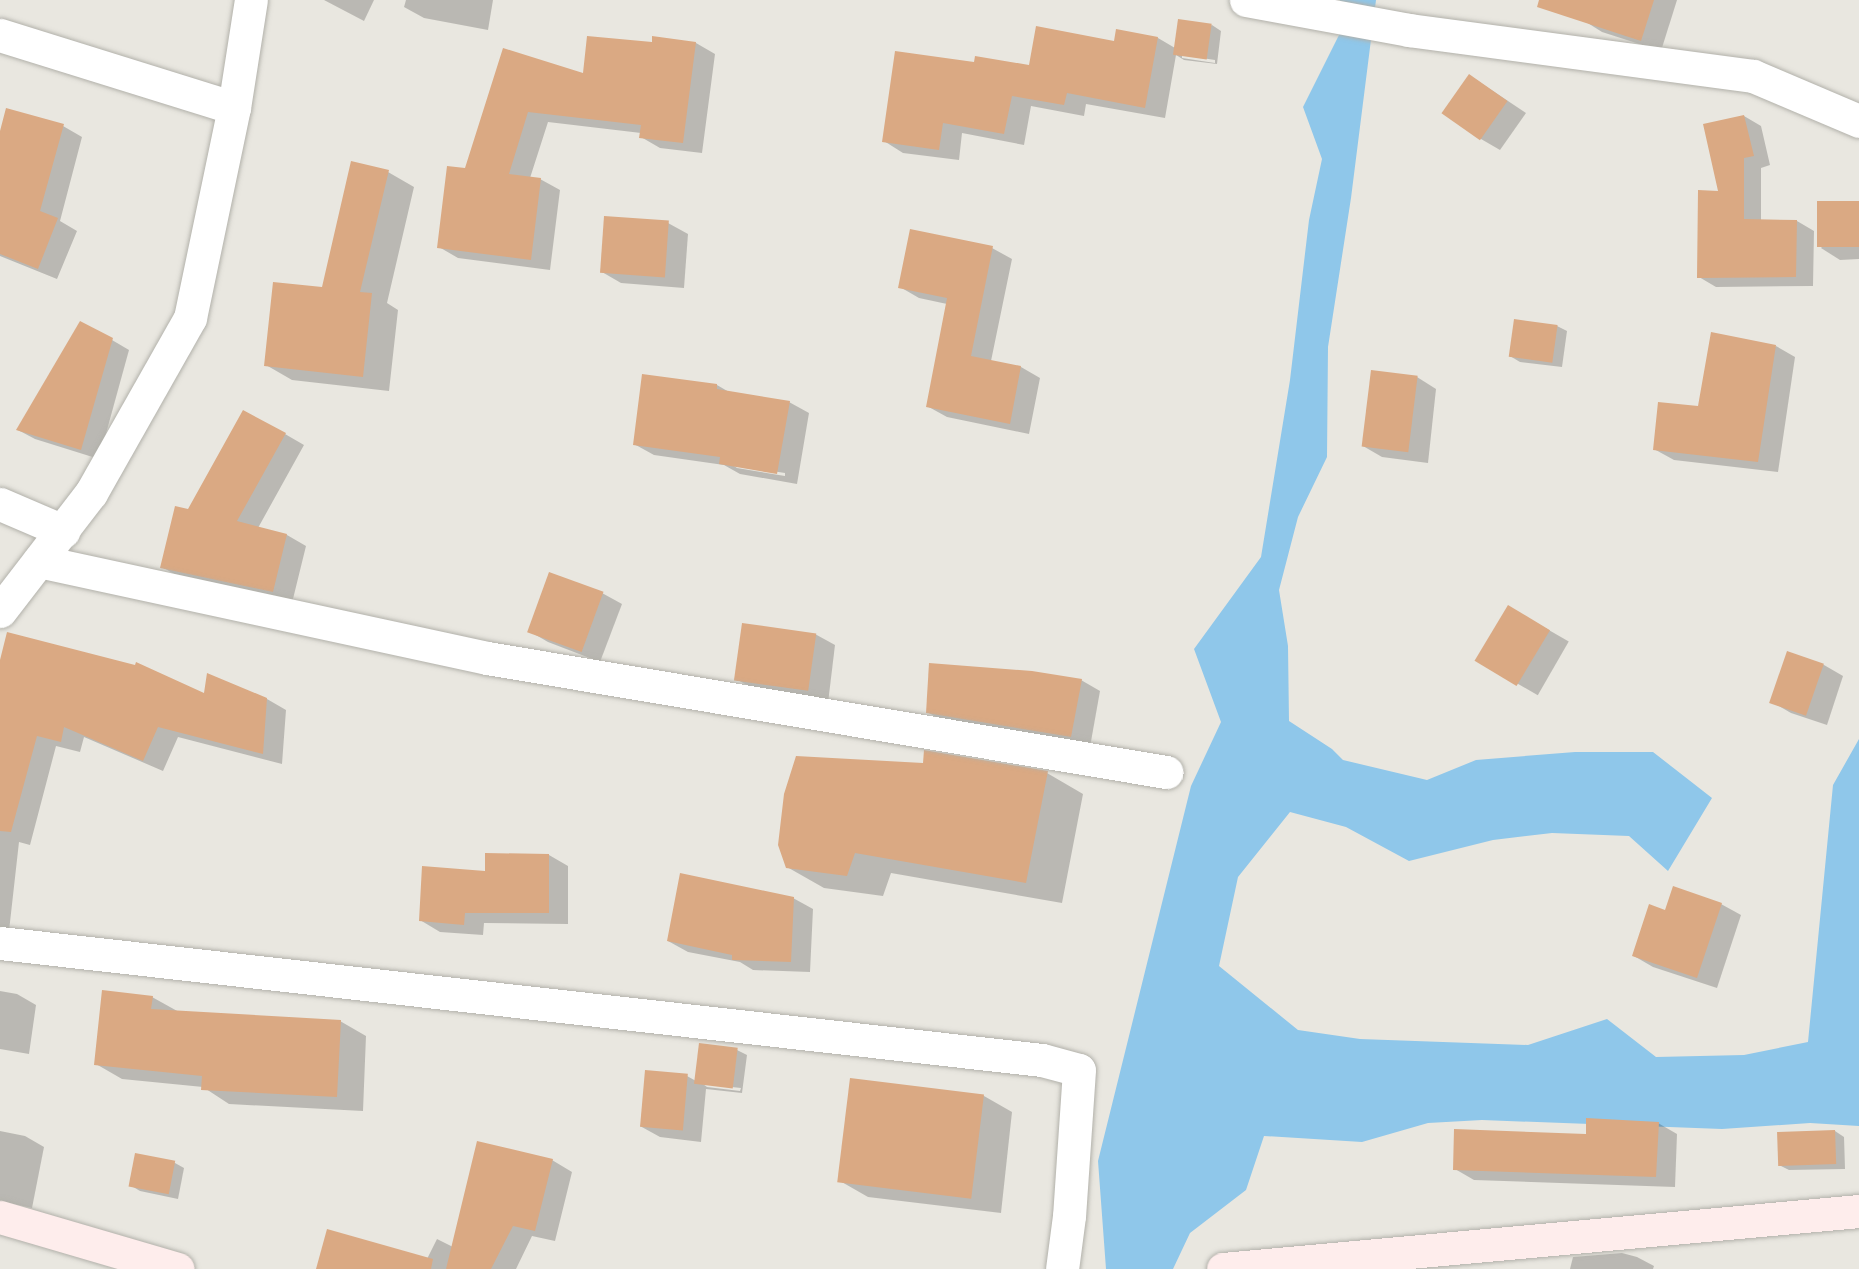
<!DOCTYPE html>
<style>
body{margin:0}
#map{position:relative;width:1859px;height:1269px;overflow:hidden;background:#e9e7e0;font-family:"PT Serif",serif}
div>[style]{position:absolute}
.water>*{inset:0;background:#8fc7ea}
.shadow>*{inset:0;background:#0003;transform-origin:0 0}
.building>*{inset:0;background:#daa983;transform-origin:0 0}
.roads{filter:drop-shadow(0 0 2px #b2b1aa) drop-shadow(0 0 2px #b2b1aa)}
.street>*{height:33px;margin:-16.5px;padding:0 16.5px;transform-origin:16.5px;border-radius:16.5px;background:#fff}
.secondary>*{height:33px;margin:-16.5px;padding:0 16.5px;transform-origin:16.5px;border-radius:16.5px;background:#feedec}
span{translate:-50% -50%;white-space:nowrap;text-align:center;line-height:1.15;-webkit-text-stroke:4.5px #e9e7e0;paint-order:stroke}
</style>
<div id="map">
<div class="water">
<div style="clip-path:polygon(1340px 0,1376px 0,1351px 198px,1328px 347px,1327px 457px,1298px 517px,1279px 590px,1288px 646px,1289px 721px,1332px 749px,1343px 760px,1427px 780px,1476px 760px,1575px 752px,1653px 752px,1712px 798px,1668px 871px,1629px 836px,1552px 833px,1493px 840px,1409px 861px,1346px 827px,1290px 812px,1238px 877px,1219px 966px,1298px 1030px,1360px 1039px,1528px 1045px,1607px 1019px,1656px 1057px,1744px 1055px,1808px 1042px,1833px 785px,1859px 739px,1859px 1126px,1810px 1123px,1722px 1129px,1482px 1120px,1428px 1123px,1362px 1142px,1264px 1136px,1246px 1190px,1190px 1233px,1173px 1269px,1106px 1269px,1098px 1161px,1191px 786px,1221px 722px,1194px 649px,1261px 557px,1290px 380px,1309px 220px,1322px 159px,1303px 107px,1340px 33px)"></div>
</div>
<div class="shadow">
<div style="clip-path:polygon(324px 0,374px 0,364px 21px)"></div>
<div style="clip-path:polygon(406px 0,493px 0,488px 30px,424px 18px,404px 7px)"></div>
<div style="clip-path:polygon(1589px 0,1677px 0,1661px 51px,1602px 32px,1583px 20px)"></div>
<div style="clip-path:polygon(evenodd,1212px 25px,1221px 31px,1217px 64px,1184px 60px,1176px 55px,1165px 118px,1086px 104px,1084px 116px,1031px 106px,1024px 145px,962px 133px,959px 160px,903px 153px,884px 141px,975px 64px,1030px 67px,1116px 43px,1118px 31px,1158px 38px,1175px 48px,1212px 25px,1182px 55px,1215px 60px,1215px 63px,1182px 58px,1182px 55px)"></div>
<div style="clip-path:polygon(696px 43px,715px 54px,702px 153px,660px 148px,641px 137px,641px 133px,548px 122px,530px 178px,540px 179px,560px 190px,550px 270px,458px 258px,439px 247px,467px 170px,504px 50px,584px 75px,653px 44px)"></div>
<div style="clip-path:polygon(1469px 75px,1526px 113px,1500px 150px,1481px 139px)"></div>
<div style="clip-path:polygon(1744px 116px,1761px 126px,1770px 165px,1761px 168px,1761px 221px,1797px 221px,1814px 231px,1813px 286px,1716px 287px,1699px 277px,1720px 192px)"></div>
<div style="clip-path:polygon(63px 126px,82px 137px,60px 221px,77px 231px,57px 279px,0 256px,0 137px)"></div>
<div style="clip-path:polygon(388px 172px,414px 187px,387px 303px,398px 310px,389px 391px,292px 380px,266px 365px,323px 289px)"></div>
<div style="clip-path:polygon(1859px 203px,1859px 259px,1840px 260px,1821px 248px)"></div>
<div style="clip-path:polygon(668px 223px,688px 234px,684px 288px,621px 283px,602px 272px)"></div>
<div style="clip-path:polygon(992px 248px,1012px 259px,991px 361px,1021px 367px,1040px 378px,1029px 434px,947px 417px,927px 406px,947px 304px,919px 298px,900px 287px)"></div>
<div style="clip-path:polygon(1557px 326px,1567px 331px,1562px 367px,1520px 362px,1510px 356px)"></div>
<div style="clip-path:polygon(112px 340px,129px 350px,99px 459px,35px 439px,18px 430px)"></div>
<div style="clip-path:polygon(1776px 346px,1795px 357px,1778px 472px,1674px 460px,1654px 449px,1699px 408px)"></div>
<div style="clip-path:polygon(1417px 377px,1436px 389px,1428px 463px,1382px 457px,1363px 446px)"></div>
<div style="clip-path:polygon(evenodd,717px 385px,729px 392px,789px 402px,809px 413px,797px 484px,740px 474px,724px 465px,654px 455px,634px 444px,717px 385px,733px 465px,785px 473px,785px 476px,737px 468px,733px 465px)"></div>
<div style="clip-path:polygon(285px 434px,304px 445px,258px 528px,287px 535px,306px 546px,292px 603px,181px 578px,162px 567px,189px 511px)"></div>
<div style="clip-path:polygon(602px 593px,622px 604px,600px 662px,548px 642px,529px 631px)"></div>
<div style="left:1509px;top:607px;width:69px;height:62px;rotate:30deg"></div>
<div style="clip-path:polygon(815px 634px,835px 645px,828px 703px,757px 691px,738px 680px)"></div>
<div style="clip-path:polygon(1788px 653px,1824px 665px,1843px 676px,1827px 725px,1791px 713px,1772px 702px)"></div>
<div style="clip-path:polygon(0 666px,205px 695px,267px 699px,286px 710px,282px 764px,178px 737px,163px 771px,84px 737px,80px 752px,56px 746px,30px 845px,19px 842px,8px 940px,0 949px)"></div>
<div style="clip-path:polygon(1081px 680px,1100px 691px,1090px 747px,947px 723px,927px 712px)"></div>
<div style="clip-path:polygon(1047px 773px,1083px 794px,1062px 903px,891px 873px,883px 896px,824px 888px,787px 867px)"></div>
<div style="clip-path:polygon(549px 855px,568px 866px,568px 924px,484px 923px,483px 935px,440px 932px,420px 920px)"></div>
<div style="clip-path:polygon(793px 898px,813px 909px,810px 972px,753px 970px,740px 962px,688px 952px,668px 941px)"></div>
<div style="clip-path:polygon(1721px 904px,1741px 915px,1717px 988px,1653px 967px,1634px 956px,1666px 912px)"></div>
<div style="clip-path:polygon(0 991px,17px 994px,36px 1005px,29px 1054px,0 1049px)"></div>
<div style="clip-path:polygon(152px 997px,179px 1012px,340px 1021px,366px 1036px,363px 1111px,229px 1104px,203px 1087px,122px 1079px,96px 1064px)"></div>
<div style="clip-path:polygon(evenodd,737px 1050px,747px 1055px,742px 1093px,706px 1089px,701px 1142px,660px 1137px,640px 1126px,687px 1076px,696px 1081px,737px 1050px,703px 1084px,741px 1088px,740px 1091px,707px 1087px,703px 1084px)"></div>
<div style="clip-path:polygon(852px 1079px,984px 1096px,1012px 1112px,1001px 1213px,868px 1197px,840px 1181px)"></div>
<div style="clip-path:polygon(1658px 1123px,1677px 1134px,1675px 1187px,1474px 1180px,1455px 1169px,1587px 1135px)"></div>
<div style="clip-path:polygon(0 1131px,25px 1136px,44px 1147px,32px 1208px,0 1201px)"></div>
<div style="clip-path:polygon(1835px 1131px,1844px 1137px,1845px 1169px,1789px 1170px,1779px 1165px)"></div>
<div style="clip-path:polygon(136px 1155px,175px 1163px,184px 1168px,178px 1199px,140px 1191px,130px 1185px)"></div>
<div style="clip-path:polygon(552px 1160px,572px 1172px,555px 1241px,532px 1236px,516px 1269px,318px 1269px,427px 1259px,437px 1239px,453px 1247px)"></div>
<div style="clip-path:polygon(1622px 1253px,1637px 1257px,1654px 1266px,1653px 1269px,1570px 1269px,1573px 1257px)"></div>
</div>
<div class="building">
<div style="clip-path:polygon(1539px 0,1654px 0,1641px 41px,1537px 7px)"></div>
<div style="left:1178px;top:19px;width:34px;height:36px;rotate:8deg"></div>
<div style="clip-path:polygon(1036px 26px,1114px 41px,1116px 29px,1158px 37px,1145px 108px,1067px 93px,1064px 105px,1012px 96px,1004px 134px,943px 123px,939px 150px,882px 142px,895px 51px,974px 62px,975px 56px,1029px 65px)"></div>
<div style="clip-path:polygon(587px 36px,652px 42px,652px 36px,696px 42px,683px 143px,639px 138px,641px 125px,528px 112px,509px 174px,541px 178px,531px 260px,437px 248px,447px 166px,465px 168px,503px 48px,583px 73px)"></div>
<div style="left:1469px;top:74px;width:47px;height:48px;rotate:35deg"></div>
<div style="clip-path:polygon(6px 108px,64px 124px,40px 211px,58px 218px,38px 269px,0 254px,0 131px)"></div>
<div style="clip-path:polygon(1744px 115px,1754px 156px,1744px 158px,1744px 219px,1797px 220px,1796px 277px,1697px 278px,1698px 190px,1718px 191px,1703px 124px)"></div>
<div style="clip-path:polygon(351px 161px,389px 170px,360px 292px,372px 293px,363px 377px,264px 366px,273px 282px,322px 287px)"></div>
<div style="left:1859px;top:201px;width:46px;height:42px;rotate:90deg"></div>
<div style="left:604px;top:216px;width:65px;height:57px;rotate:4deg"></div>
<div style="clip-path:polygon(910px 229px,993px 246px,971px 356px,1021px 366px,1010px 424px,926px 407px,947px 298px,898px 288px)"></div>
<div style="left:1514px;top:319px;width:44px;height:38px;rotate:8deg"></div>
<div style="clip-path:polygon(80px 321px,113px 338px,81px 450px,16px 430px)"></div>
<div style="clip-path:polygon(1711px 332px,1776px 345px,1758px 462px,1653px 450px,1658px 402px,1698px 406px)"></div>
<div style="left:1371px;top:370px;width:47px;height:77px;rotate:7deg"></div>
<div style="clip-path:polygon(642px 374px,717px 384px,717px 389px,790px 401px,777px 474px,719px 464px,720px 457px,633px 445px)"></div>
<div style="clip-path:polygon(243px 410px,286px 433px,237px 521px,287px 534px,273px 592px,160px 568px,175px 506px,188px 509px)"></div>
<div style="left:549px;top:572px;width:58px;height:64px;rotate:20deg"></div>
<div style="left:1508px;top:605px;width:49px;height:65px;rotate:31deg"></div>
<div style="left:742px;top:623px;width:75px;height:58px;rotate:8deg"></div>
<div style="clip-path:polygon(7px 632px,135px 665px,136px 662px,204px 693px,207px 673px,267px 698px,263px 754px,158px 727px,143px 761px,64px 727px,61px 742px,37px 736px,11px 832px,0 831px,0 660px)"></div>
<div style="left:1787px;top:651px;width:39px;height:55px;rotate:19deg"></div>
<div style="clip-path:polygon(929px 663px,1032px 671px,1082px 679px,1071px 737px,926px 713px)"></div>
<div style="clip-path:polygon(924px 750px,1048px 771px,1026px 883px,855px 853px,847px 876px,786px 868px,778px 845px,784px 794px,796px 756px,923px 763px)"></div>
<div style="clip-path:polygon(485px 853px,549px 854px,549px 913px,465px 913px,464px 925px,419px 921px,422px 866px,485px 871px)"></div>
<div style="clip-path:polygon(680px 873px,794px 897px,791px 962px,732px 960px,732px 955px,667px 941px)"></div>
<div style="clip-path:polygon(1673px 886px,1722px 903px,1697px 978px,1632px 956px,1649px 904px,1665px 910px)"></div>
<div style="clip-path:polygon(102px 990px,153px 996px,151px 1009px,341px 1020px,337px 1097px,201px 1090px,202px 1076px,94px 1065px)"></div>
<div style="left:699px;top:1043px;width:39px;height:41px;rotate:7deg"></div>
<div style="left:645px;top:1070px;width:43px;height:57px;rotate:5deg"></div>
<div style="left:850px;top:1078px;width:135px;height:105px;rotate:7deg"></div>
<div style="clip-path:polygon(1586px 1118px,1659px 1122px,1656px 1177px,1453px 1170px,1454px 1129px,1586px 1134px)"></div>
<div style="left:1835px;top:1130px;width:34px;height:58px;rotate:88deg"></div>
<div style="clip-path:polygon(477px 1141px,553px 1159px,535px 1231px,513px 1226px,491px 1269px,446px 1269px)"></div>
<div style="left:135px;top:1153px;width:41px;height:34px;rotate:11deg"></div>
<div style="clip-path:polygon(327px 1229px,433px 1259px,431px 1269px,316px 1269px)"></div>
</div>
<div class="roads">
<div class="street">
<div style="left:1246px;top:0;width:166px;rotate:10.4deg"></div>
<div style="left:1409px;top:30px;width:347px;rotate:7.6deg"></div>
<div style="left:1753px;top:76px;width:115px;rotate:23deg"></div>
<div style="left:0;top:35px;width:245px;rotate:17.3deg"></div>
<div style="left:0;top:504px;width:69px;rotate:23.2deg"></div>
<div style="left:39px;top:561px;width:458px;rotate:12.2deg"></div>
<div style="left:487px;top:658px;width:689px;rotate:9.53deg"></div>
<div style="left:0;top:611px;width:149px;rotate:-52.4deg"></div>
<div style="left:91px;top:493px;width:201px;rotate:-60.5deg"></div>
<div style="left:190px;top:318px;width:215px;rotate:-78.2deg"></div>
<div style="left:234px;top:108px;width:109px;rotate:-81.1deg"></div>
<div style="left:0;top:943px;width:1049px;rotate:6.41deg"></div>
<div style="left:1042px;top:1060px;width:38px;rotate:15deg"></div>
<div style="left:1079px;top:1070px;width:146px;rotate:93.9deg"></div>
<div style="left:1069px;top:1216px;width:53px;rotate:97.5deg"></div>
</div>
<div class="secondary">
<div style="left:0;top:1217px;width:185px;rotate:16.3deg"></div>
<div style="left:1223px;top:1269px;width:639px;rotate:-5.21deg"></div>
</div>
</div>
</div>
